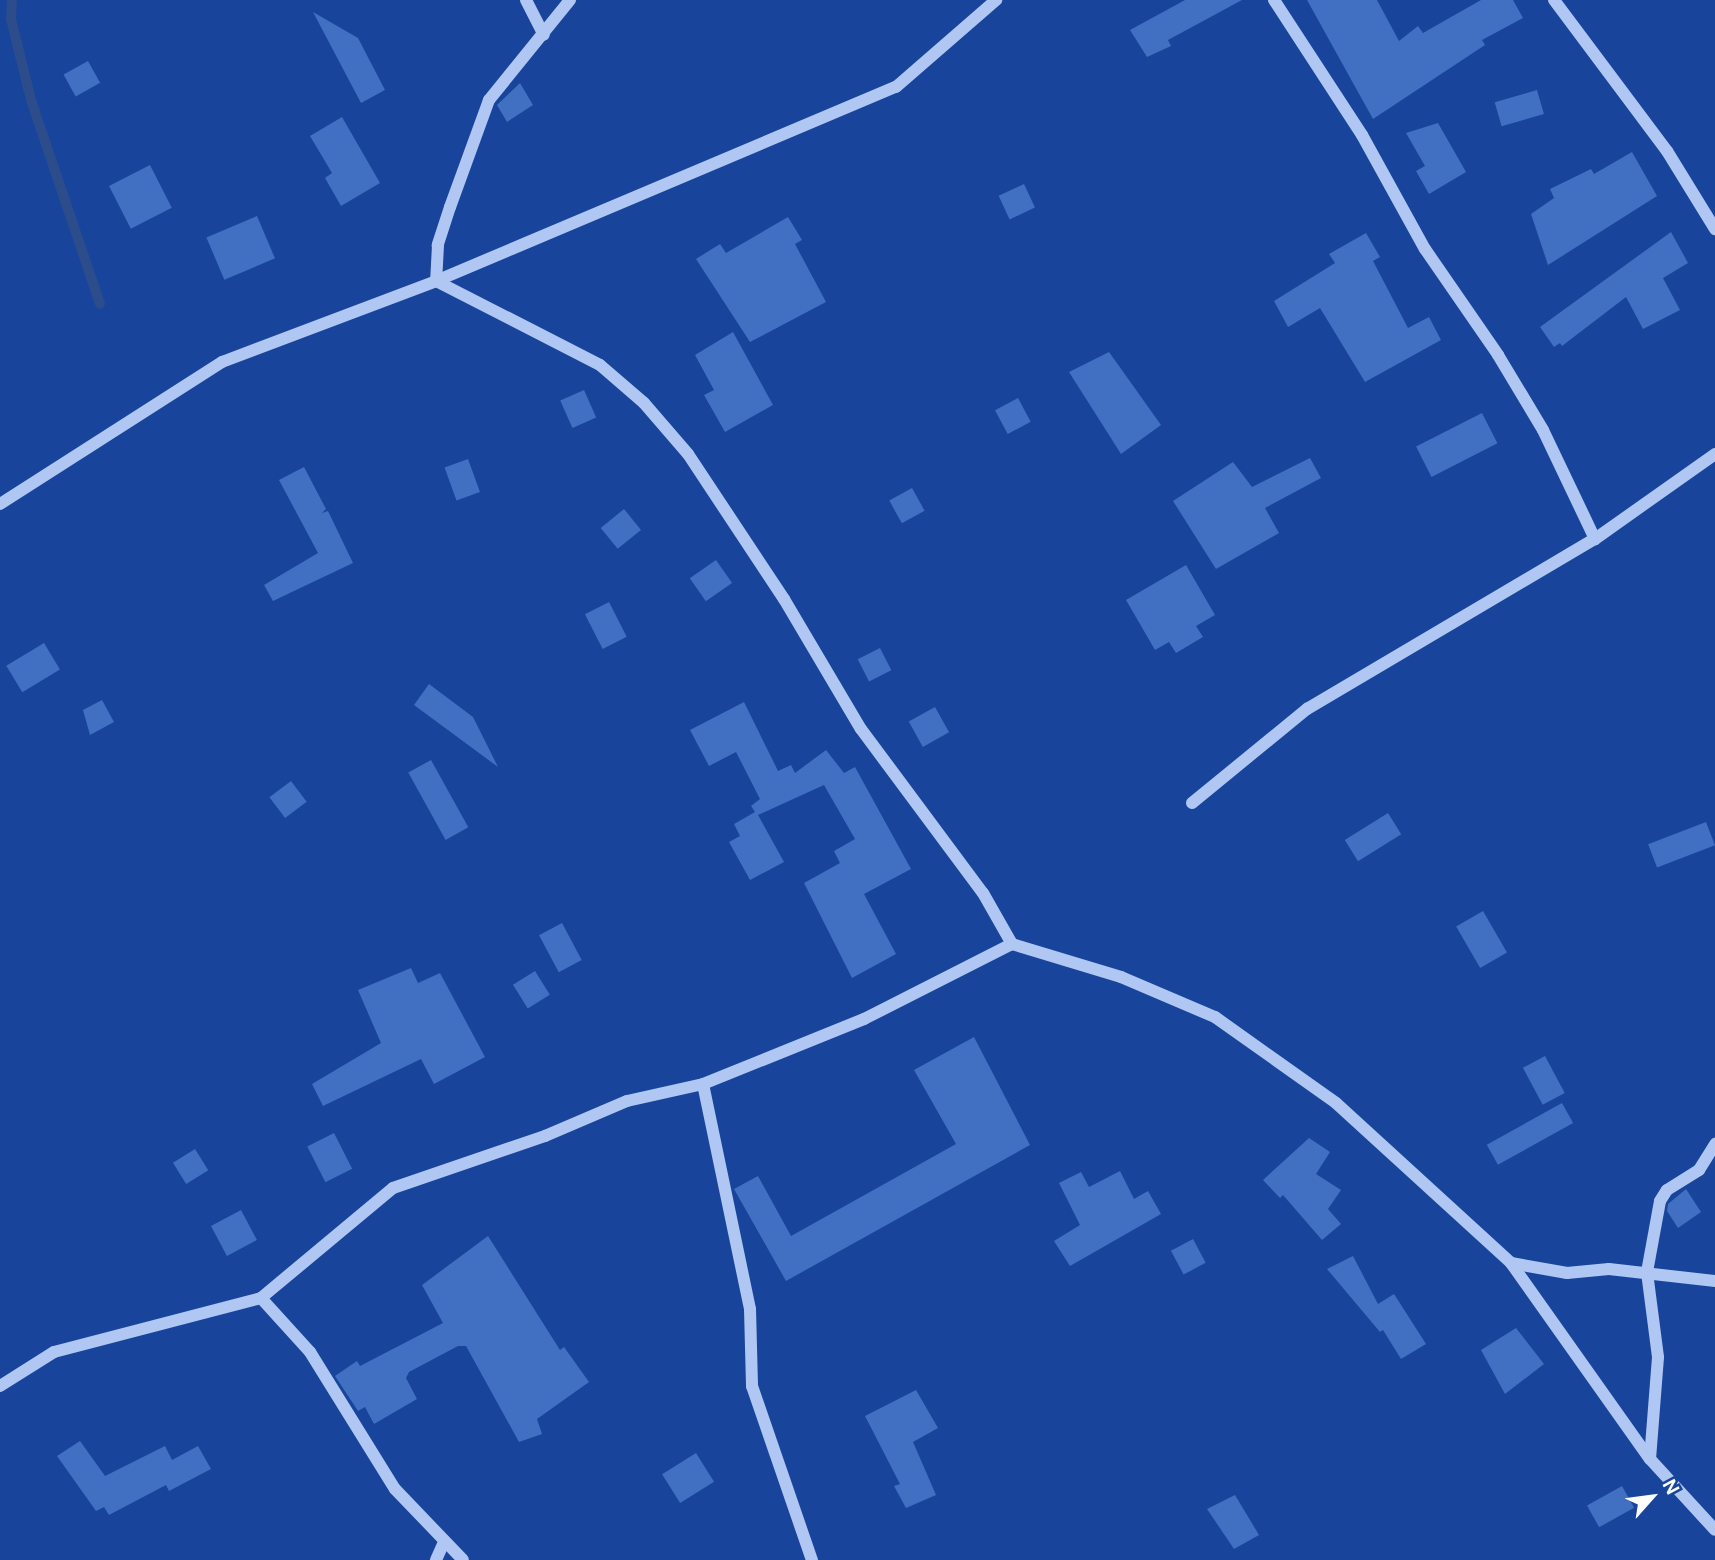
<!DOCTYPE html>
<style>
body{margin:0}
#map{position:relative;width:1715px;height:1560px;overflow:hidden;background:#18459b;font-family:"DM Sans",sans-serif}
div>[style]{position:absolute}
.stream>*{height:10px;margin:-5px;padding:0 5px;transform-origin:5px;border-radius:5px;background:#2c4c8c}
.building>*{inset:0;background:#416fc1;transform-origin:0 0}
.minor>*{height:12px;margin:-6px;padding:0 6px;transform-origin:6px;border-radius:6px;background:#afc7f2}
span{translate:-50% -50%;white-space:nowrap;text-align:center;line-height:1.15;-webkit-text-stroke:5px #18459b;paint-order:stroke}
.north{position:absolute;left:1617px;top:1462px;width:70px;height:70px;-webkit-text-stroke:5px #18459b;paint-order:stroke;rotate:62deg;font-size:19px;font-weight:700;line-height:28px;text-align:center;color:#fff}
.north::after{content:'';display:block;margin:auto;width:24px;height:32px;background:#fff;clip-path:polygon(50% 0,100% 100%,50% 72%,0 100%)}
</style>
<div id="map">
<div class="stream">
<div style="left:12px;top:0;width:19px;rotate:93deg"></div>
<div style="left:11px;top:19px;width:83px;rotate:76.1deg"></div>
<div style="left:31px;top:100px;width:215px;rotate:71.3deg"></div>
</div>
<div class="building">
<div style="clip-path:polygon(1185px 0,1242px 0,1168px 40px,1171px 46px,1147px 57px,1130px 30px)"></div>
<div style="clip-path:polygon(1307px 0,1377px 0,1399px 41px,1418px 26px,1423px 33px,1481px 0,1513px 0,1523px 18px,1482px 40px,1485px 45px,1373px 119px)"></div>
<div style="clip-path:polygon(313px 12px,358px 38px,385px 90px,361px 103px)"></div>
<div style="left:88px;top:61px;width:25px;height:28px;rotate:61deg"></div>
<div style="clip-path:polygon(520px 83px,533px 105px,507px 122px,497px 105px)"></div>
<div style="left:1537px;top:90px;width:25px;height:44px;rotate:74deg"></div>
<div style="clip-path:polygon(342px 117px,380px 183px,341px 206px,325px 178px,332px 173px,310px 136px)"></div>
<div style="clip-path:polygon(1438px 123px,1466px 172px,1429px 194px,1416px 171px,1425px 166px,1406px 133px)"></div>
<div style="clip-path:polygon(1632px 152px,1657px 196px,1548px 265px,1531px 214px,1554px 198px,1550px 189px,1591px 169px,1594px 174px)"></div>
<div style="left:150px;top:165px;width:48px;height:46px;rotate:63deg"></div>
<div style="left:1024px;top:184px;width:26px;height:28px;rotate:65deg"></div>
<div style="left:257px;top:216px;width:46px;height:55px;rotate:67deg"></div>
<div style="clip-path:polygon(788px 217px,802px 240px,795px 244px,826px 302px,750px 342px,696px 259px,720px 244px,726px 253px)"></div>
<div style="clip-path:polygon(1671px 232px,1688px 263px,1663px 278px,1680px 310px,1643px 329px,1626px 297px,1562px 346px,1560px 343px,1554px 347px,1540px 327px)"></div>
<div style="clip-path:polygon(1366px 233px,1380px 257px,1373px 261px,1408px 328px,1429px 317px,1441px 340px,1365px 382px,1320px 308px,1288px 327px,1274px 301px,1335px 263px,1329px 254px)"></div>
<div style="clip-path:polygon(733px 332px,773px 405px,725px 432px,704px 395px,714px 390px,695px 355px)"></div>
<div style="clip-path:polygon(1109px 352px,1161px 425px,1121px 454px,1069px 372px)"></div>
<div style="left:584px;top:390px;width:30px;height:26px;rotate:66deg"></div>
<div style="left:1018px;top:398px;width:27px;height:26px;rotate:62deg"></div>
<div style="left:1482px;top:413px;width:34px;height:74px;rotate:63deg"></div>
<div style="clip-path:polygon(1310px 458px,1321px 478px,1265px 508px,1279px 533px,1216px 569px,1173px 501px,1233px 462px,1252px 487px)"></div>
<div style="left:468px;top:459px;width:35px;height:25px;rotate:70deg"></div>
<div style="clip-path:polygon(304px 467px,326px 509px,322px 513px,328px 511px,353px 563px,273px 601px,264px 585px,318px 553px,279px 480px)"></div>
<div style="left:912px;top:488px;width:26px;height:26px;rotate:61deg"></div>
<div style="left:624px;top:509px;width:27px;height:30px;rotate:51deg"></div>
<div style="left:716px;top:560px;width:28px;height:32px;rotate:55deg"></div>
<div style="clip-path:polygon(1186px 565px,1215px 615px,1196px 626px,1203px 637px,1176px 653px,1169px 642px,1155px 650px,1126px 600px)"></div>
<div style="left:609px;top:602px;width:39px;height:27px;rotate:63deg"></div>
<div style="left:44px;top:643px;width:31px;height:44px;rotate:59deg"></div>
<div style="left:880px;top:648px;width:25px;height:25px;rotate:63deg"></div>
<div style="clip-path:polygon(429px 684px,473px 717px,498px 767px,414px 705px)"></div>
<div style="clip-path:polygon(102px 700px,114px 722px,90px 735px,83px 710px)"></div>
<div style="clip-path:polygon(744px 702px,778px 771px,791px 765px,795px 773px,826px 750px,844px 773px,855px 767px,911px 869px,864px 894px,896px 954px,852px 978px,804px 883px,840px 863px,834px 851px,855px 839px,824px 785px,758px 815px,784px 862px,750px 880px,729px 842px,740px 836px,734px 824px,755px 812px,751px 806px,760px 799px,736px 752px,709px 766px,690px 730px)"></div>
<div style="left:935px;top:707px;width:29px;height:30px;rotate:61deg"></div>
<div style="left:431px;top:760px;width:77px;height:26px;rotate:61deg"></div>
<div style="left:291px;top:781px;width:26px;height:27px;rotate:53deg"></div>
<div style="left:1388px;top:813px;width:25px;height:51px;rotate:58deg"></div>
<div style="left:1706px;top:822px;width:25px;height:62px;rotate:69deg"></div>
<div style="left:1483px;top:911px;width:48px;height:31px;rotate:60deg"></div>
<div style="left:562px;top:923px;width:42px;height:26px;rotate:62deg"></div>
<div style="clip-path:polygon(411px 968px,418px 983px,440px 973px,485px 1057px,434px 1084px,421px 1059px,323px 1106px,312px 1084px,381px 1043px,358px 990px)"></div>
<div style="left:535px;top:971px;width:28px;height:26px;rotate:58deg"></div>
<div style="clip-path:polygon(974px 1037px,1030px 1145px,786px 1281px,734px 1189px,758px 1176px,791px 1236px,956px 1144px,914px 1070px)"></div>
<div style="left:1545px;top:1056px;width:42px;height:25px;rotate:62deg"></div>
<div style="left:1562px;top:1103px;width:23px;height:86px;rotate:61deg"></div>
<div style="left:334px;top:1133px;width:40px;height:30px;rotate:63deg"></div>
<div style="clip-path:polygon(1309px 1138px,1330px 1152px,1316px 1174px,1341px 1190px,1328px 1209px,1341px 1224px,1322px 1240px,1283px 1195px,1280px 1198px,1263px 1180px)"></div>
<div style="left:195px;top:1149px;width:25px;height:26px;rotate:58deg"></div>
<div style="clip-path:polygon(1120px 1171px,1134px 1199px,1148px 1191px,1161px 1214px,1070px 1266px,1054px 1241px,1080px 1225px,1059px 1183px,1081px 1172px,1089px 1187px)"></div>
<div style="clip-path:polygon(1686px 1189px,1701px 1212px,1678px 1228px,1667px 1211px,1668px 1204px)"></div>
<div style="left:241px;top:1210px;width:34px;height:34px;rotate:62deg"></div>
<div style="clip-path:polygon(488px 1236px,560px 1350px,564px 1347px,589px 1382px,537px 1419px,542px 1434px,519px 1442px,466px 1346px,458px 1346px,409px 1372px,406px 1378px,417px 1399px,374px 1424px,365px 1407px,358px 1411px,335px 1376px,357px 1361px,360px 1366px,443px 1323px,422px 1285px)"></div>
<div style="left:1193px;top:1239px;width:27px;height:25px;rotate:62deg"></div>
<div style="clip-path:polygon(1353px 1256px,1378px 1304px,1394px 1294px,1426px 1344px,1401px 1359px,1383px 1330px,1380px 1332px,1327px 1269px)"></div>
<div style="clip-path:polygon(1516px 1328px,1544px 1364px,1505px 1394px,1481px 1350px)"></div>
<div style="clip-path:polygon(916px 1390px,938px 1428px,913px 1442px,936px 1495px,906px 1508px,894px 1486px,900px 1484px,865px 1416px)"></div>
<div style="clip-path:polygon(80px 1441px,105px 1476px,165px 1446px,172px 1460px,198px 1446px,211px 1469px,169px 1491px,166px 1485px,109px 1515px,104px 1507px,96px 1511px,57px 1456px)"></div>
<div style="left:696px;top:1453px;width:34px;height:40px;rotate:58deg"></div>
<div style="left:1622px;top:1486px;width:25px;height:40px;rotate:61deg"></div>
<div style="clip-path:polygon(1235px 1495px,1259px 1535px,1234px 1549px,1207px 1509px)"></div>
</div>
<div class="minor">
<div style="left:526px;top:0;width:39px;rotate:63deg"></div>
<div style="left:570px;top:0;width:129px;rotate:129deg"></div>
<div style="left:489px;top:100px;width:114px;rotate:110deg"></div>
<div style="left:450px;top:207px;width:40px;rotate:108deg"></div>
<div style="left:438px;top:245px;width:36px;rotate:93deg"></div>
<div style="left:436px;top:281px;width:184px;rotate:27.1deg"></div>
<div style="left:600px;top:365px;width:58px;rotate:40.8deg"></div>
<div style="left:644px;top:403px;width:67px;rotate:49.2deg"></div>
<div style="left:688px;top:454px;width:174px;rotate:56.5deg"></div>
<div style="left:784px;top:599px;width:151px;rotate:59.4deg"></div>
<div style="left:861px;top:729px;width:204px;rotate:53.4deg"></div>
<div style="left:983px;top:893px;width:59px;rotate:60.4deg"></div>
<div style="left:1274px;top:0;width:161px;rotate:56.9deg"></div>
<div style="left:1362px;top:135px;width:130px;rotate:61.1deg"></div>
<div style="left:1425px;top:249px;width:129px;rotate:55.4deg"></div>
<div style="left:1498px;top:355px;width:87px;rotate:59deg"></div>
<div style="left:1543px;top:430px;width:121px;rotate:64.5deg"></div>
<div style="left:1554px;top:0;width:189px;rotate:53.2deg"></div>
<div style="left:1667px;top:151px;width:92px;rotate:58.4deg"></div>
<div style="left:0;top:504px;width:264px;rotate:-32.6deg"></div>
<div style="left:222px;top:362px;width:229px;rotate:-20.7deg"></div>
<div style="left:436px;top:281px;width:499px;rotate:-22.9deg"></div>
<div style="left:896px;top:87px;width:133px;rotate:-41deg"></div>
<div style="left:1192px;top:803px;width:149px;rotate:-39.3deg"></div>
<div style="left:1307px;top:709px;width:334px;rotate:-30.6deg"></div>
<div style="left:1595px;top:539px;width:147px;rotate:-35.3deg"></div>
<div style="left:703px;top:1084px;width:230px;rotate:78.2deg"></div>
<div style="left:750px;top:1309px;width:77px;rotate:88.5deg"></div>
<div style="left:752px;top:1386px;width:184px;rotate:71deg"></div>
<div style="left:1511px;top:1263px;width:240px;rotate:54.7deg"></div>
<div style="left:1650px;top:1459px;width:96px;rotate:47.5deg"></div>
<div style="left:261px;top:1298px;width:73px;rotate:47.8deg"></div>
<div style="left:310px;top:1352px;width:161px;rotate:58.2deg"></div>
<div style="left:395px;top:1489px;width:98px;rotate:46.2deg"></div>
<div style="left:0;top:1386px;width:64px;rotate:-32.2deg"></div>
<div style="left:54px;top:1352px;width:214px;rotate:-14.6deg"></div>
<div style="left:261px;top:1298px;width:172px;rotate:-39.8deg"></div>
<div style="left:393px;top:1188px;width:161px;rotate:-18.9deg"></div>
<div style="left:545px;top:1136px;width:89px;rotate:-23.1deg"></div>
<div style="left:627px;top:1101px;width:78px;rotate:-12.6deg"></div>
<div style="left:703px;top:1084px;width:174px;rotate:-22deg"></div>
<div style="left:864px;top:1019px;width:166px;rotate:-26.9deg"></div>
<div style="left:1012px;top:944px;width:114px;rotate:16.8deg"></div>
<div style="left:1121px;top:977px;width:102px;rotate:23.1deg"></div>
<div style="left:1215px;top:1017px;width:148px;rotate:35.4deg"></div>
<div style="left:1336px;top:1103px;width:237px;rotate:42.4deg"></div>
<div style="left:1511px;top:1263px;width:57px;rotate:10.1deg"></div>
<div style="left:1567px;top:1273px;width:42px;rotate:-5.4deg"></div>
<div style="left:1609px;top:1269px;width:107px;rotate:6.5deg"></div>
<div style="left:1650px;top:1459px;width:102px;rotate:-85.5deg"></div>
<div style="left:1658px;top:1357px;width:86px;rotate:-97.4deg"></div>
<div style="left:1647px;top:1272px;width:72px;rotate:-79.6deg"></div>
<div style="left:1660px;top:1201px;width:13px;rotate:-58deg"></div>
<div style="left:1667px;top:1190px;width:38px;rotate:-32deg"></div>
<div style="left:1699px;top:1170px;width:31px;rotate:-58deg"></div>
<div style="left:436px;top:1560px;width:17px;rotate:-66deg"></div>
</div>
<div class="north">N</div>
</div>
